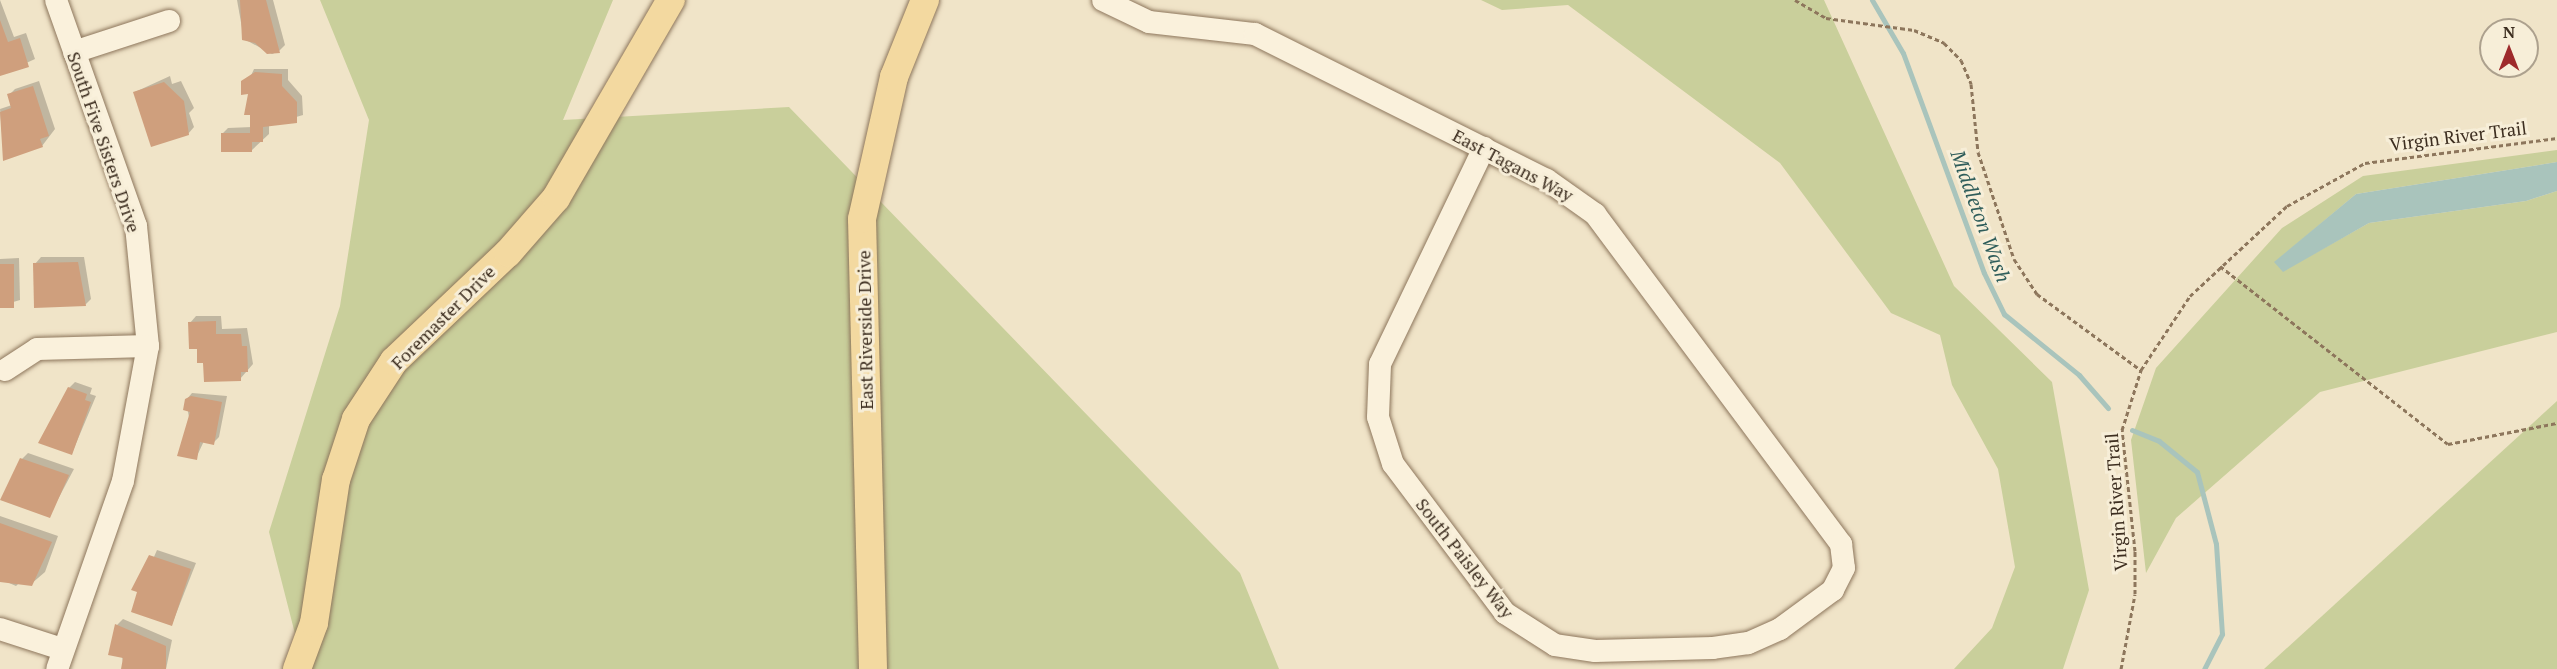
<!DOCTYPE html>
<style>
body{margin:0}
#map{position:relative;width:2557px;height:669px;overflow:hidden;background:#f0e4c8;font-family:"PT Serif",serif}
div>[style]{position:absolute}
.green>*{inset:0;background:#c9cf9b}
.water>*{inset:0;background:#a9c4bc}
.shadow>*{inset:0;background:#0003}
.stream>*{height:5px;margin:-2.5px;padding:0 2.5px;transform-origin:2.5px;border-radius:2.5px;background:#a9c4bc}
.building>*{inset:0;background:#cf9f7d;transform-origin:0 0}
.path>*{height:3px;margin-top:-1.5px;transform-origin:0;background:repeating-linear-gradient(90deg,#8d765c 0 4.5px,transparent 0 7.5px)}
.roads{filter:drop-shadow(0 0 2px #8d765c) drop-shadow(0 0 2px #8d765c)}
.minor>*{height:22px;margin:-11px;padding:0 11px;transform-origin:11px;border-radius:11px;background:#faf1dc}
.major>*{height:28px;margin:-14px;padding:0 14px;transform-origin:14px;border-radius:14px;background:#f3d9a0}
span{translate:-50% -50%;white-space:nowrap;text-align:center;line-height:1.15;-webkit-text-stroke:6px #f7eed8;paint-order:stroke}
.street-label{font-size:18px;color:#3d2e20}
.water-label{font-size:20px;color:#2f5d5a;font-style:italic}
.north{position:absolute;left:2479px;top:18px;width:60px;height:60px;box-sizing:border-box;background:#f7eed8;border:2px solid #ada18e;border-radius:50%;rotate:0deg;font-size:16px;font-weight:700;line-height:24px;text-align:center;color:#3d2e20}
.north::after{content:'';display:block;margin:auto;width:21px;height:27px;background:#9e2a2b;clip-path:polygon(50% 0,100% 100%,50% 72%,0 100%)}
</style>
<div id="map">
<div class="green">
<div style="clip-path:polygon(320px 0,613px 0,563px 120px,789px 107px,1240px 573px,1279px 669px,304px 669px,269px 532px,340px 306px,369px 120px)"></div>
<div style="clip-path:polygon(1481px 0,1824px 0,1954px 286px,2052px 382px,2089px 590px,2063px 669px,1954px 669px,1992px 628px,2015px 567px,1998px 469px,1952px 385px,1940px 335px,1891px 313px,1780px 163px,1568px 5px,1502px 10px)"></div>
<div style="clip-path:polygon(2557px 150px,2557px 162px,2356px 194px,2275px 262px,2283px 271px,2369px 223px,2526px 201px,2557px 191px,2557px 332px,2320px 392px,2176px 518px,2146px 573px,2131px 440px,2156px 368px,2282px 228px,2363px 176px)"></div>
<div style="clip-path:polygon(2557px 401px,2557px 669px,2264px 669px)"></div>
</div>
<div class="water">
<div style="clip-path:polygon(2557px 162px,2557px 191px,2526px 201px,2369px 223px,2283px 272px,2274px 262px,2356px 194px)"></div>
</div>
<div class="shadow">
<div style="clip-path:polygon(0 0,14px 37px,26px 33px,35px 59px,0 75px)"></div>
<div style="clip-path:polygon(237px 0,273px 0,285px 45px,279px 51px,272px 54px,244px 39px)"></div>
<div style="clip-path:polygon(254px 69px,288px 69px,288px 80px,302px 96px,303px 115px,269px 125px,269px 134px,252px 150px,222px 134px,228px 128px,252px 127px,249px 93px,243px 93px)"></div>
<div style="clip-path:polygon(170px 76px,172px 84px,181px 81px,194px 108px,189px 113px,194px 127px,188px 134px,135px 92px)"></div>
<div style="clip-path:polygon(39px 81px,55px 129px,42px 146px,4px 159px,0 109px,12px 105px,9px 95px,15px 89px)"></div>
<div style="clip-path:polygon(41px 257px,84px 257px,91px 299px,85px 305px,35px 264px)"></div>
<div style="clip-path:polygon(19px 258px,20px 300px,0 306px,0 259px)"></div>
<div style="clip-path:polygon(196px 316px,221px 316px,222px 329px,247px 328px,253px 364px,240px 379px,205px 362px,190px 323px)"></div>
<div style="clip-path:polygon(75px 382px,92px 388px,90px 394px,96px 396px,72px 453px,69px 388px)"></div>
<div style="clip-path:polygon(192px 393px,227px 396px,219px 437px,213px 443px,204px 441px,196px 458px,186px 400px)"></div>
<div style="clip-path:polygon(28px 453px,74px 469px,49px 516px,22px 459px)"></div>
<div style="clip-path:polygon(0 516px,58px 536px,45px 572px,31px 584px,21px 581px,16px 586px,0 579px)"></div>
<div style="clip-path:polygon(157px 550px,196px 563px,172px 624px,139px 591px)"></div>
<div style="clip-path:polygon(123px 619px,172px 640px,166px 669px,124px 669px,117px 625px)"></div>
</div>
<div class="stream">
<div style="left:1872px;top:0;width:61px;rotate:59.7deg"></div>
<div style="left:1903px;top:53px;width:234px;rotate:69.8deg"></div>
<div style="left:1984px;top:273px;width:46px;rotate:64deg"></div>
<div style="left:2004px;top:314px;width:97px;rotate:39.1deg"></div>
<div style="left:2079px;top:375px;width:44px;rotate:48.7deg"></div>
<div style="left:2132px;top:430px;width:29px;rotate:22deg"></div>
<div style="left:2159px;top:441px;width:49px;rotate:39.2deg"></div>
<div style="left:2197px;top:472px;width:74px;rotate:75.2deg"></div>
<div style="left:2216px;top:544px;width:90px;rotate:86.2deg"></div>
<div style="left:2222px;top:634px;width:39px;rotate:117deg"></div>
</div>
<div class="building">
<div style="clip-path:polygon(240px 0,266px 0,280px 53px,267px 54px,255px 43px,242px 40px)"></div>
<div style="clip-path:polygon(0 20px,8px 42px,20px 38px,29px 67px,0 76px)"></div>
<div style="clip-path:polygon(255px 72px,282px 74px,282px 86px,297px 102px,297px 123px,263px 127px,263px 142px,252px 142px,252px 152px,221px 152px,221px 133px,250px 133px,250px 115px,244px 115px,248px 94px,241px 95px,241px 81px)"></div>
<div style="clip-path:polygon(164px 82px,184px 101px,189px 135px,151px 147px,133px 92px)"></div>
<div style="clip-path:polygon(33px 86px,49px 136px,40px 139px,43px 147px,3px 161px,0 112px,11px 108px,7px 94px)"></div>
<div style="clip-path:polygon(78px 262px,86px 306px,34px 308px,33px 263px)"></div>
<div style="left:0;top:264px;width:14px;height:44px"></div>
<div style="clip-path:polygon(216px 321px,216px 334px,241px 334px,242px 346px,247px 346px,248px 372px,241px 372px,241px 381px,204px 382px,203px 363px,197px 363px,197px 349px,189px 349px,188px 322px)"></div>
<div style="clip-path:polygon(68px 387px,87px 394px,85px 400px,91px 402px,72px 455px,38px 443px)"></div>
<div style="clip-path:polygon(191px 396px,222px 402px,214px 445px,200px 442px,197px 460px,177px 456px,190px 412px,183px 410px,185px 399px)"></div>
<div style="clip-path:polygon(20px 458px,69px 475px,50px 518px,0 500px)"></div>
<div style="clip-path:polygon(0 523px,52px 542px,32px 586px,0 582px)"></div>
<div style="clip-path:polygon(149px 555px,191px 569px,172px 626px,131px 612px,137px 592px,131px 590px)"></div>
<div style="clip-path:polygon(115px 624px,166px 646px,166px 669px,121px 669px,123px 658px,108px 655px)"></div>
</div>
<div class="path">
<div style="left:1795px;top:0;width:36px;rotate:30deg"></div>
<div style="left:1826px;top:18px;width:89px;rotate:7.8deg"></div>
<div style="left:1914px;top:30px;width:33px;rotate:23deg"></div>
<div style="left:1944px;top:43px;width:24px;rotate:45deg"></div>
<div style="left:1961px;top:60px;width:26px;rotate:67deg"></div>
<div style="left:1971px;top:84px;width:68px;rotate:84.1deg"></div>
<div style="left:1978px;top:152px;width:113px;rotate:71.4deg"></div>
<div style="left:2014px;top:259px;width:42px;rotate:56.7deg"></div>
<div style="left:2037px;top:294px;width:129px;rotate:36.2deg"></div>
<div style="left:2220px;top:266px;width:289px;rotate:38deg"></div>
<div style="left:2448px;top:444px;width:111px;rotate:-10.9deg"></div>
<div style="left:2121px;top:669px;width:76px;rotate:-79.4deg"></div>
<div style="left:2135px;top:594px;width:43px;rotate:-90deg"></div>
<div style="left:2135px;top:551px;width:122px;rotate:-96.1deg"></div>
<div style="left:2122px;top:430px;width:63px;rotate:-72.4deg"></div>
<div style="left:2141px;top:370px;width:89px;rotate:-56.5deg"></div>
<div style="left:2190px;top:296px;width:132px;rotate:-42.9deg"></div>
<div style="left:2287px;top:206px;width:89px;rotate:-28.9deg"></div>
<div style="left:2365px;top:163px;width:194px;rotate:-7.4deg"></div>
</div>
<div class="roads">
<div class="minor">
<div style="left:56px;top:0;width:240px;rotate:70.5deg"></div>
<div style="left:136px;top:226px;width:121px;rotate:84.3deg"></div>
<div style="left:148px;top:346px;width:137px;rotate:100.5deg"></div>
<div style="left:123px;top:481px;width:199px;rotate:109.3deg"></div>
<div style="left:1103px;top:0;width:51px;rotate:25.6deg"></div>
<div style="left:1149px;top:22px;width:107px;rotate:6.5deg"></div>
<div style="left:1255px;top:34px;width:326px;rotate:26.6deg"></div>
<div style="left:1547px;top:180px;width:59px;rotate:35.3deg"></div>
<div style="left:1595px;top:214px;width:412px;rotate:53.3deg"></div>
<div style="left:1841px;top:544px;width:24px;rotate:83deg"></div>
<div style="left:1844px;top:568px;width:25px;rotate:117deg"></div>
<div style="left:1833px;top:590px;width:66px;rotate:143.7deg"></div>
<div style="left:1780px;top:629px;width:35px;rotate:156deg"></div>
<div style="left:1748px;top:643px;width:35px;rotate:172deg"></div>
<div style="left:1713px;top:648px;width:118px;rotate:178.5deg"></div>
<div style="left:1595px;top:651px;width:40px;rotate:-171.5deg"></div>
<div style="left:1555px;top:645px;width:59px;rotate:-147.4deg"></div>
<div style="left:1505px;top:613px;width:186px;rotate:-126.9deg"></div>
<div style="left:1393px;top:464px;width:49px;rotate:-107.7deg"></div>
<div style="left:1378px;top:417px;width:53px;rotate:-87.8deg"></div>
<div style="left:1380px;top:364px;width:240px;rotate:-64.3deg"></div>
<div style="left:74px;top:52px;width:100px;rotate:-18.1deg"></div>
<div style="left:5px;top:370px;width:38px;rotate:-33deg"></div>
<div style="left:37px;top:349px;width:111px;rotate:-1.5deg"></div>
<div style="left:0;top:629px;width:65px;rotate:17.9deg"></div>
</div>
<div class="major">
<div style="left:297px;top:669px;width:49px;rotate:-69.7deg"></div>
<div style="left:314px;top:623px;width:145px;rotate:-81.3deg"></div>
<div style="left:336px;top:480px;width:64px;rotate:-71.8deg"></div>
<div style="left:356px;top:419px;width:69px;rotate:-56.8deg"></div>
<div style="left:394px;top:361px;width:157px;rotate:-43.5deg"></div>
<div style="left:508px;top:253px;width:73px;rotate:-48.9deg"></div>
<div style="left:556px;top:198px;width:229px;rotate:-59.9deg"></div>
<div style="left:873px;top:669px;width:450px;rotate:-91.4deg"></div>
<div style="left:862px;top:219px;width:146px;rotate:-77.3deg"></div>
<div style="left:894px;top:77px;width:83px;rotate:-68.1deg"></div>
</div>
</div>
<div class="street-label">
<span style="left:2458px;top:136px;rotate:-7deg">Virgin River Trail</span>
<span style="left:104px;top:142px;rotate:71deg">South Five Sisters Drive</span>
<span style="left:1513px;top:165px;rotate:28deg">East Tagans Way</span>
<span style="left:443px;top:317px;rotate:-45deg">Foremaster Drive</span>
<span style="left:865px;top:330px;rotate:-91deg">East Riverside Drive</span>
<span style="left:2116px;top:502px;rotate:-94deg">Virgin River Trail</span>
<span style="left:1465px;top:558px;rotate:52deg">South Paisley Way</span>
</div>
<div class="water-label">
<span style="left:1981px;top:216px;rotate:70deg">Middleton Wash</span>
</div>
<div class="north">N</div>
</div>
